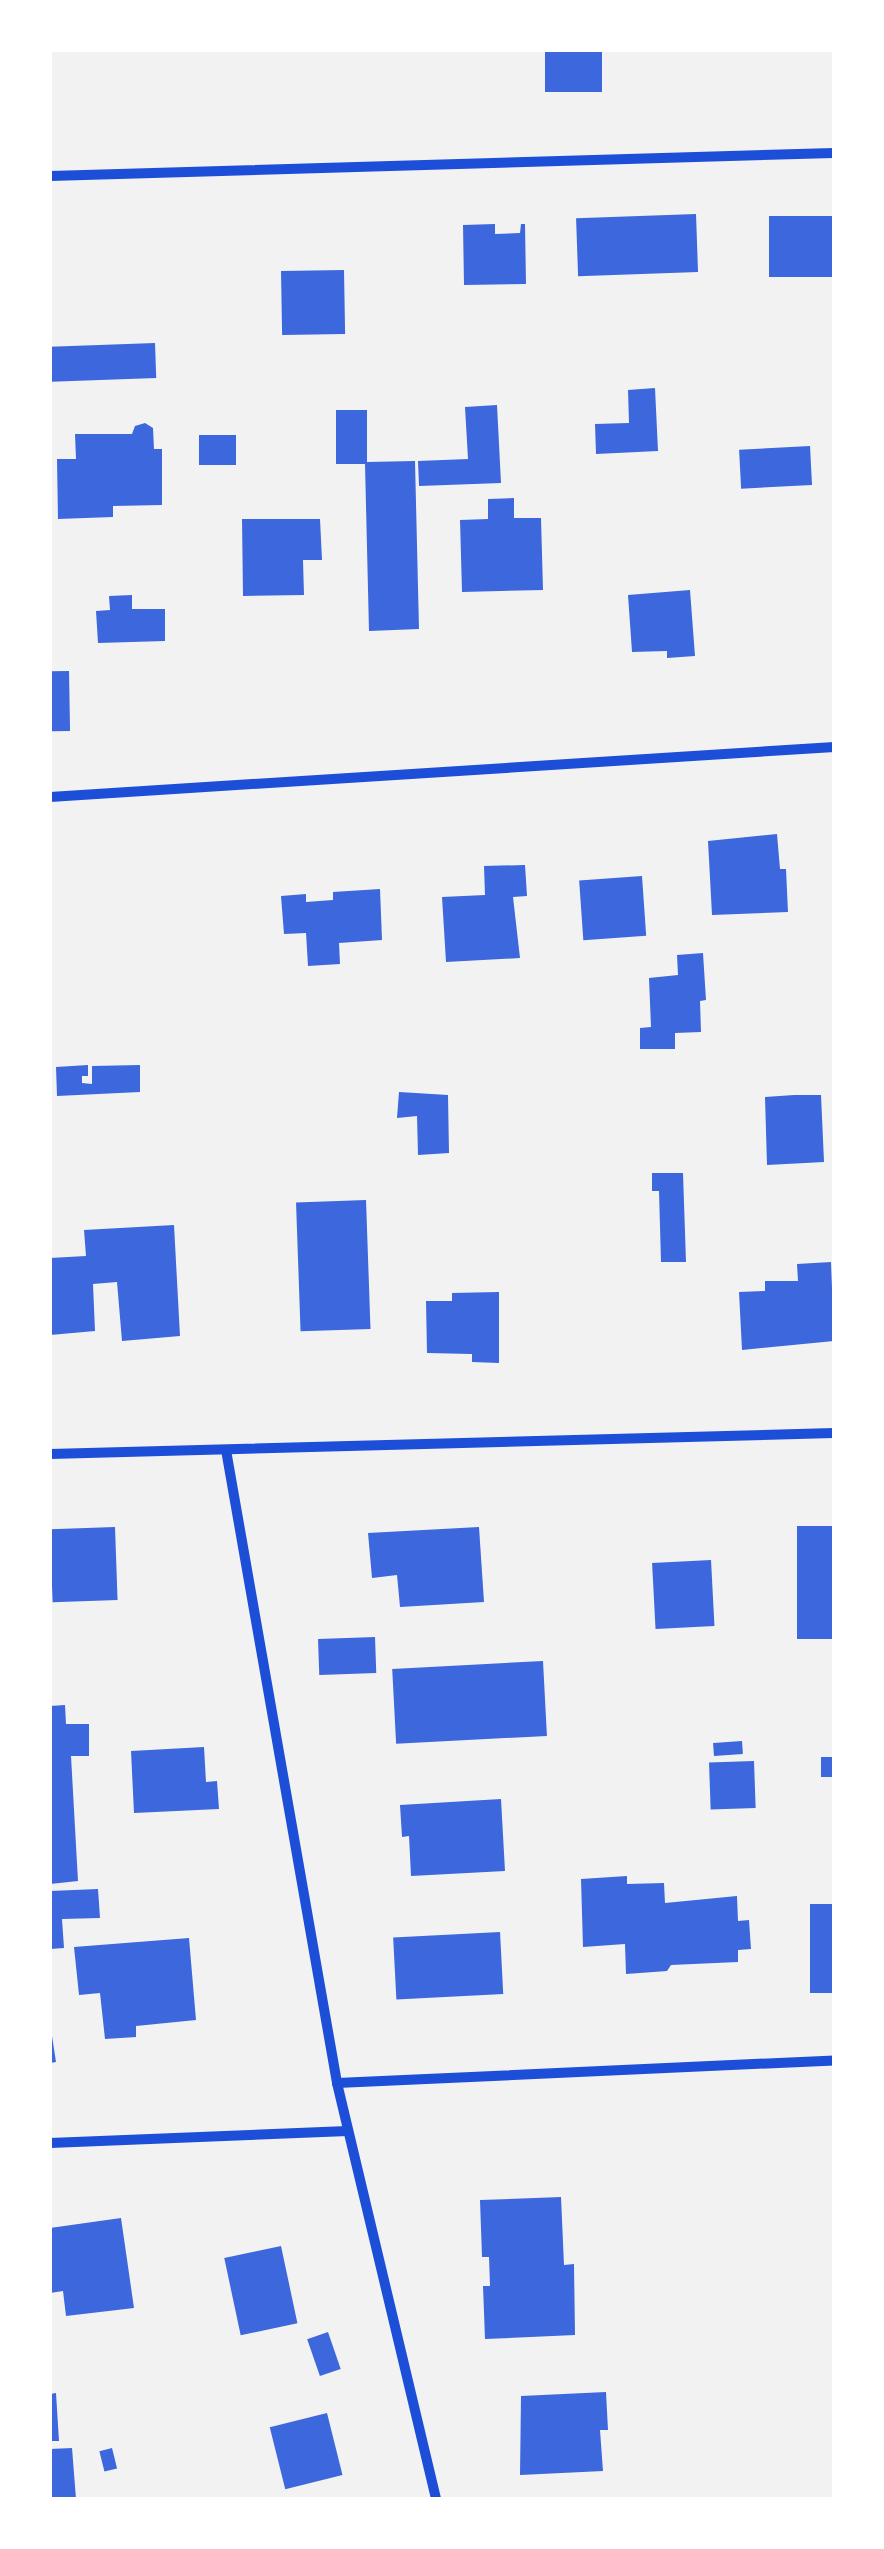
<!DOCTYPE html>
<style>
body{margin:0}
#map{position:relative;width:884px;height:2549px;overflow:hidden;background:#f2f2f2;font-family:Raleway,sans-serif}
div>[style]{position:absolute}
.building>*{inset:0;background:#3d67dc;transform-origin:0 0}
.minor>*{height:10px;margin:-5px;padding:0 5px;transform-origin:5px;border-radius:5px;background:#1d4ed8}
span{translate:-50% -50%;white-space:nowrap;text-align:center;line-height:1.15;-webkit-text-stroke:8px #fff;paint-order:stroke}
.frame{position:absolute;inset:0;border:52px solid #fff;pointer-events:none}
</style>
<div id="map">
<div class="building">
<div style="left:545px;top:50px;width:57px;height:42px"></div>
<div style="left:696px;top:214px;width:58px;height:120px;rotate:88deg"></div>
<div style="left:834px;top:216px;width:61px;height:65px;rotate:90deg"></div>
<div style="clip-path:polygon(495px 224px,495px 234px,520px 233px,521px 224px,525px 224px,526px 284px,464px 285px,463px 225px)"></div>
<div style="left:344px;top:270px;width:64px;height:63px;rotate:89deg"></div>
<div style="left:155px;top:343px;width:35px;height:105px;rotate:88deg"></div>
<div style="clip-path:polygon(655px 388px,658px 451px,596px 454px,595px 424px,629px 423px,628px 390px)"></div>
<div style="clip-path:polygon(497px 405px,501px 483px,419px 486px,418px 461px,468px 459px,465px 407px)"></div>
<div style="clip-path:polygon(336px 410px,367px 410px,367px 462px,415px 461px,419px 629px,369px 631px,365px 464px,336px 464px)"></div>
<div style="clip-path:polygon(145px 423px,153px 428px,154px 449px,162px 449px,162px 505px,113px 506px,113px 517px,58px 519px,57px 459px,76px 459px,75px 434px,132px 434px,135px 426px)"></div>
<div style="left:199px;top:435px;width:37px;height:30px"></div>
<div style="left:810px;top:446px;width:39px;height:71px;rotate:87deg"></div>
<div style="clip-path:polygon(514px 498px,514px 518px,541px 518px,543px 590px,462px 592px,460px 520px,488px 519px,488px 499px)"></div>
<div style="clip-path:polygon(242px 519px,320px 519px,322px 560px,303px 560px,304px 595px,243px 596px)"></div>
<div style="clip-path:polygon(690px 590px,695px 656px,667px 658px,667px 651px,632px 652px,628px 595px)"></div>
<div style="clip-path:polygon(132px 595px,132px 609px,165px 609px,165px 641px,98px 643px,96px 611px,110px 610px,109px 596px)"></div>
<div style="left:69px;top:671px;width:60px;height:19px;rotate:89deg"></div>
<div style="clip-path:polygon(777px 834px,780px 869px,786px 869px,788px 912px,712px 915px,708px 841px)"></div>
<div style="clip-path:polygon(525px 865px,527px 896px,513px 897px,520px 958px,446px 962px,442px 897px,485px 895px,484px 866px)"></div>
<div style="left:642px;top:876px;width:60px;height:63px;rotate:86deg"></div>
<div style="clip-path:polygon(380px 889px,382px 940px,339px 943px,340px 964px,308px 966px,306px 933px,284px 934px,281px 896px,306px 894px,306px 902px,333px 900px,333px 892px)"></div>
<div style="clip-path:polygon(703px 953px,706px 1000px,700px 1001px,701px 1032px,675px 1033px,675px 1049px,640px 1049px,640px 1028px,651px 1027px,649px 978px,678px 975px,677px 955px)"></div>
<div style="clip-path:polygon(88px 1065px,88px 1076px,82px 1076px,82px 1083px,92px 1084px,92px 1066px,140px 1065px,140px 1092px,57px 1096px,56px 1067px)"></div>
<div style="clip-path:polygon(399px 1092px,448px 1095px,449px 1153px,418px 1155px,417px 1116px,397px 1118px)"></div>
<div style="clip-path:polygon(794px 1095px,821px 1095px,824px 1162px,767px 1165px,765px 1097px)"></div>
<div style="clip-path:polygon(652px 1173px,683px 1173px,686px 1262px,661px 1262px,659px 1191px,652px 1191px)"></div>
<div style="left:366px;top:1200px;width:129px;height:70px;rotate:88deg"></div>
<div style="clip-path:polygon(174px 1225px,180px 1336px,122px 1341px,117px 1282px,93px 1284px,95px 1331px,50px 1335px,50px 1258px,86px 1256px,84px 1230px)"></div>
<div style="clip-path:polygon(831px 1262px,834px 1341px,742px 1350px,739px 1292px,765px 1291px,765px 1281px,798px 1281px,797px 1264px)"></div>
<div style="clip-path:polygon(499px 1292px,499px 1363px,472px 1362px,472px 1354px,427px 1353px,426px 1301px,452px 1301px,452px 1293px)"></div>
<div style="left:834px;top:1526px;width:113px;height:37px;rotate:90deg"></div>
<div style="left:115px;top:1527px;width:73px;height:65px;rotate:88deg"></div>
<div style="clip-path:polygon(479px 1527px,484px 1602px,400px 1607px,397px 1575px,372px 1578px,368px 1533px)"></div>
<div style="left:711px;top:1560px;width:66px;height:59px;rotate:87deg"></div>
<div style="left:375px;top:1637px;width:36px;height:57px;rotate:88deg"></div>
<div style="left:543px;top:1661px;width:75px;height:151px;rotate:87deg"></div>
<div style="clip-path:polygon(65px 1705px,66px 1724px,89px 1724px,89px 1756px,71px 1756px,78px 1881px,50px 1884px,50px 1706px)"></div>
<div style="left:742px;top:1741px;width:13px;height:29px;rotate:86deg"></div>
<div style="clip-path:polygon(204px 1747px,206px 1782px,217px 1781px,219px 1809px,134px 1813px,131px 1751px)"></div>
<div style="left:821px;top:1757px;width:13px;height:20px"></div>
<div style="left:754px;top:1761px;width:47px;height:45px;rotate:88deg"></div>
<div style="clip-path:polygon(501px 1799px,505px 1871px,411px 1876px,409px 1836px,402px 1837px,400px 1805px)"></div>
<div style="clip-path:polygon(627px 1876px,627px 1884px,664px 1883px,665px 1903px,737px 1896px,738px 1921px,749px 1920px,751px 1949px,738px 1950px,738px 1962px,671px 1965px,667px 1971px,626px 1974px,625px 1944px,583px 1947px,581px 1879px)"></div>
<div style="clip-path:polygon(98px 1889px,100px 1918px,62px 1919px,64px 1948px,50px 1949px,50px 1891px)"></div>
<div style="left:810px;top:1904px;width:24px;height:89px"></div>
<div style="left:500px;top:1932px;width:62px;height:107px;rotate:87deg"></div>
<div style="clip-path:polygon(189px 1938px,196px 2020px,136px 2026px,136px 2037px,105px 2039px,100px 1993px,79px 1995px,74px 1947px)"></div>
<div style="clip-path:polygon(50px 2023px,56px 2062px,50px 2063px)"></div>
<div style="clip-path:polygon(561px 2197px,564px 2265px,574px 2264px,575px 2335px,485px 2339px,483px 2286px,490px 2286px,489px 2257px,482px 2257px,480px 2200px)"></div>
<div style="clip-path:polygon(121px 2218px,134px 2308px,66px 2316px,63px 2291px,50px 2293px,50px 2228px)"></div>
<div style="left:281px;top:2246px;width:79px;height:58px;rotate:78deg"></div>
<div style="left:328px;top:2332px;width:39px;height:22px;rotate:71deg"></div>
<div style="clip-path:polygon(606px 2392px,608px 2430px,600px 2430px,603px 2471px,520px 2475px,521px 2396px)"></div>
<div style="clip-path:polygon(56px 2393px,59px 2441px,50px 2441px,50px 2394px)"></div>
<div style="left:327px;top:2413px;width:64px;height:59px;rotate:76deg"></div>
<div style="clip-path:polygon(72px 2448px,76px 2499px,50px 2499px,50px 2449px)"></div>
<div style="left:112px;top:2448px;width:21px;height:13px;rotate:76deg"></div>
</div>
<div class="minor">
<div style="left:50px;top:176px;width:784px;rotate:-1.68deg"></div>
<div style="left:50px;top:797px;width:786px;rotate:-3.65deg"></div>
<div style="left:226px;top:1450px;width:643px;rotate:80.05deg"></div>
<div style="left:337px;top:2083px;width:428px;rotate:76.6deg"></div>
<div style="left:50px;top:1454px;width:784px;rotate:-1.53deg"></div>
<div style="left:337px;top:2083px;width:498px;rotate:-2.6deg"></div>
<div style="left:50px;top:2143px;width:298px;rotate:-2.3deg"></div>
</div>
<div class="frame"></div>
</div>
